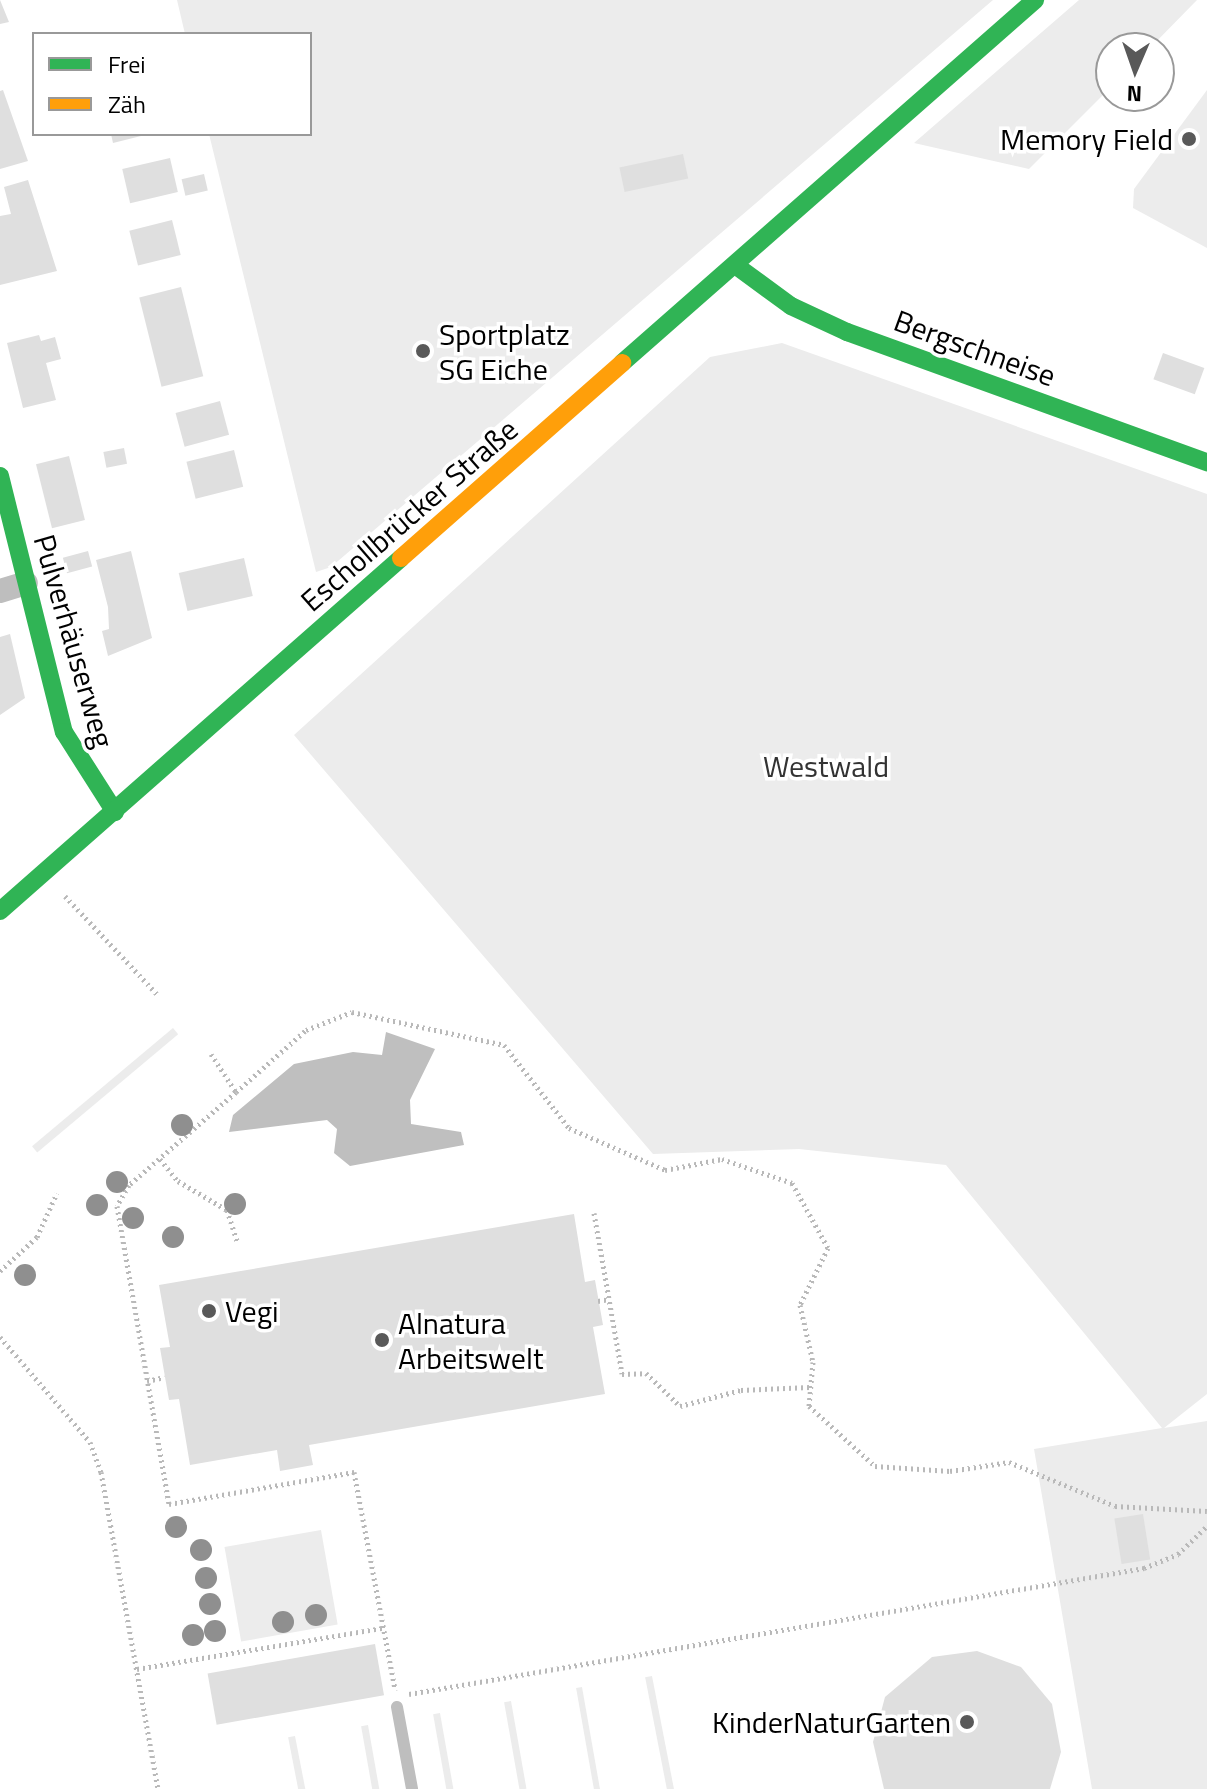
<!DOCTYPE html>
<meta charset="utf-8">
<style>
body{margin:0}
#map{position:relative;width:1207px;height:1789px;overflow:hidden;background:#fff;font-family:"Titillium Web",sans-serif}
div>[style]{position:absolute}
.green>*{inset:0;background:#ececec;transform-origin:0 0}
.water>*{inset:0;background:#bfbfbf}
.building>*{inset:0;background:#dfdfdf;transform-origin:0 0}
.path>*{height:5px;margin-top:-2.5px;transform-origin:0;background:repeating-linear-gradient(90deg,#b9b9b9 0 2px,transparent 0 6px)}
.lane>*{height:12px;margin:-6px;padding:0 6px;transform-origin:6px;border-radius:6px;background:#bebebe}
.street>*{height:24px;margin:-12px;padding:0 12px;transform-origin:12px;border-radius:12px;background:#bebebe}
.fast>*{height:18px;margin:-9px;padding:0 9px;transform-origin:9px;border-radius:9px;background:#30b455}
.slow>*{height:18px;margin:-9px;padding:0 9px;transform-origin:9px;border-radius:9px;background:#ff9f0a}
.trees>*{width:22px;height:22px;margin:-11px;border-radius:50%;background:#8f8f8f}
.dots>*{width:22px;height:22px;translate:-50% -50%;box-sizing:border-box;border:4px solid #fff;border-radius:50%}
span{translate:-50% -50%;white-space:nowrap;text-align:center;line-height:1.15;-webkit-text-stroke:7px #fff;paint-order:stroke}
.poi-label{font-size:30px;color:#000}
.right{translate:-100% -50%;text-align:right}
.left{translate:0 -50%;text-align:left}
.street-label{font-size:30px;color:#000}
.park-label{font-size:30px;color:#333}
.legend{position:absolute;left:32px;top:32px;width:280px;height:104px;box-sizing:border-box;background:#fff;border:2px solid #999;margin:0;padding:10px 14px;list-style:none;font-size:24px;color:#000}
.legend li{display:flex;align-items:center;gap:16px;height:40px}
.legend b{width:40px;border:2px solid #999}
.north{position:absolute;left:1095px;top:32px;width:80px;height:80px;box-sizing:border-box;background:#fff;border:2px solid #999;border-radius:50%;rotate:182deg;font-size:22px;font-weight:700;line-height:32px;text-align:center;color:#000}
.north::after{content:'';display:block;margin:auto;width:28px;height:36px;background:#595959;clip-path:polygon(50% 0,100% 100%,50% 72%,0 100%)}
</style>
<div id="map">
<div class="green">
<div style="clip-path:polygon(177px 0,993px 0,331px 567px,316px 572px,209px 134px,310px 134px,310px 34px,185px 34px)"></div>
<div style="clip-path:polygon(1079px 0,1197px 0,1150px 48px,1111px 48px,1111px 87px,1029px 169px,914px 143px)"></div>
<div style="clip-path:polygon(1207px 90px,1207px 248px,1133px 208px,1134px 189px)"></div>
<div style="clip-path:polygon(782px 343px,1207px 494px,1207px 1394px,1164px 1428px,1207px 1421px,1207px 1789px,1092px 1789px,1034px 1449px,1162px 1428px,946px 1165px,799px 1149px,653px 1154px,294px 735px,710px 357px)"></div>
<div style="left:173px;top:1028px;width:8px;height:184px;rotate:50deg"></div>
<div style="left:321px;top:1530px;width:96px;height:98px;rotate:80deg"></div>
<div style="left:652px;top:1676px;width:115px;height:7px;rotate:79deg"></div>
<div style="left:582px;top:1687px;width:104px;height:6px;rotate:80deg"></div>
<div style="left:511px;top:1701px;width:89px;height:7px;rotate:80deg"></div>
<div style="left:440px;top:1713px;width:77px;height:7px;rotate:80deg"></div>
<div style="left:368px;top:1725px;width:65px;height:7px;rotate:80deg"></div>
<div style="left:295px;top:1736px;width:54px;height:7px;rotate:79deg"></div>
</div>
<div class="water">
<div style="clip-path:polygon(386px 1032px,435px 1049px,410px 1100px,411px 1124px,461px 1132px,464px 1145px,350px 1166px,334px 1153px,337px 1129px,327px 1120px,229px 1132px,233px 1115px,294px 1064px,353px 1052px,382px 1055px)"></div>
</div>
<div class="building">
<div style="clip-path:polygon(0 0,9px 22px,0 24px)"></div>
<div style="clip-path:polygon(3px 90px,28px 161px,0 169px,0 91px)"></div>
<div style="clip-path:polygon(111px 134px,145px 134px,145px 135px,113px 143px)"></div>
<div style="left:683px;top:154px;width:25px;height:65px;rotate:78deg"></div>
<div style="left:170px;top:158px;width:35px;height:49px;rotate:77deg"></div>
<div style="left:204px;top:174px;width:17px;height:23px;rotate:77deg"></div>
<div style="clip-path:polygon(28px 180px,57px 271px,0 285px,0 216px,11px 214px,4px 187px)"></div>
<div style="left:172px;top:220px;width:36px;height:44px;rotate:76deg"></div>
<div style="left:181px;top:287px;width:92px;height:43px;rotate:76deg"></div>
<div style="clip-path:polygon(39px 335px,41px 341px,55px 337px,61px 359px,46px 363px,56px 400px,23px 408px,7px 343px)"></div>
<div style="left:1163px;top:353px;width:44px;height:28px;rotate:20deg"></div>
<div style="left:220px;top:401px;width:35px;height:46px;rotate:75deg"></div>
<div style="left:124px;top:448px;width:16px;height:21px;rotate:79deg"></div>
<div style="left:234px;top:450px;width:38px;height:49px;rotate:76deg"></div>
<div style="left:69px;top:456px;width:66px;height:34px;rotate:76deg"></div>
<div style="left:88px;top:551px;width:16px;height:26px;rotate:75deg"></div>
<div style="clip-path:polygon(131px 551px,152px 638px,108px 656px,102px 631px,109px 629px,108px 607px,96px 560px)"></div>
<div style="left:244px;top:558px;width:39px;height:67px;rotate:77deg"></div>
<div style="clip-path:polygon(10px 634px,25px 698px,0 715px,0 637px)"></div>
<div style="clip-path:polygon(574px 1214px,585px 1282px,595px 1280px,603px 1325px,593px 1327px,605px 1394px,309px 1445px,313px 1465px,280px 1471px,277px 1450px,190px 1465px,179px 1399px,169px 1400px,165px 1377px,160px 1348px,170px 1347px,159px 1285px)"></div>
<div style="left:1143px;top:1514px;width:46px;height:29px;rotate:81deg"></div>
<div style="left:375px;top:1644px;width:52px;height:170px;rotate:80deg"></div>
<div style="clip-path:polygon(977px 1651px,1021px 1667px,1052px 1704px,1061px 1752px,1050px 1789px,884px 1789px,873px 1742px,885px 1697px,932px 1657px)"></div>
</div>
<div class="path">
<div style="left:65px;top:896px;width:134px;rotate:46.8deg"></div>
<div style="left:211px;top:1054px;width:45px;rotate:56.7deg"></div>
<div style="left:236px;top:1092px;width:142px;rotate:139deg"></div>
<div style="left:129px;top:1185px;width:24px;rotate:120deg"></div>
<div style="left:117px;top:1206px;width:303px;rotate:80.1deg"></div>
<div style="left:169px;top:1504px;width:188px;rotate:-9.8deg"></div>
<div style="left:354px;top:1472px;width:222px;rotate:79.3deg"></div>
<div style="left:236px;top:1092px;width:94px;rotate:-41.5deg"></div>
<div style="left:306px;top:1030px;width:49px;rotate:-21.4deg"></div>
<div style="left:352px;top:1012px;width:156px;rotate:12.2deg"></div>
<div style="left:504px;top:1045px;width:105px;rotate:51.9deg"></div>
<div style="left:569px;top:1128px;width:105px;rotate:23.6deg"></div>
<div style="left:665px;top:1170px;width:58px;rotate:-10.9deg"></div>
<div style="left:722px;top:1159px;width:74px;rotate:18.9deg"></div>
<div style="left:792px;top:1183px;width:74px;rotate:61deg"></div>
<div style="left:828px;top:1248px;width:64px;rotate:116.2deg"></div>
<div style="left:800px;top:1305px;width:58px;rotate:77.2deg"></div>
<div style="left:813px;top:1362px;width:44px;rotate:95.2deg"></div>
<div style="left:809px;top:1406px;width:89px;rotate:42.3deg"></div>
<div style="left:875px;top:1466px;width:75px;rotate:3.8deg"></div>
<div style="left:950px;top:1471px;width:60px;rotate:-8.7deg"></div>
<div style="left:1009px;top:1462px;width:115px;rotate:22.5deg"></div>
<div style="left:1115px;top:1506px;width:92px;rotate:3.1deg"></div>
<div style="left:160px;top:1159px;width:28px;rotate:51deg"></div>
<div style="left:178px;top:1181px;width:57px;rotate:30.6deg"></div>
<div style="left:227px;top:1210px;width:33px;rotate:72deg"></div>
<div style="left:594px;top:1213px;width:163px;rotate:80.1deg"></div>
<div style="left:622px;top:1374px;width:24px;rotate:-2deg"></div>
<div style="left:646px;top:1373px;width:47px;rotate:44.1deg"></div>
<div style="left:680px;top:1406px;width:63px;rotate:-14.7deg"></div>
<div style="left:741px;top:1390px;width:69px;rotate:-2.5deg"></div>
<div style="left:0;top:1271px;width:50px;rotate:-42.6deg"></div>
<div style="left:37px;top:1237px;width:48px;rotate:-65.6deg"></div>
<div style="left:598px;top:1301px;width:11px;rotate:-10deg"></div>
<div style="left:0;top:1337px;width:138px;rotate:49.4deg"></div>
<div style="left:90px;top:1442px;width:32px;rotate:70deg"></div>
<div style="left:101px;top:1472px;width:322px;rotate:79.8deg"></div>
<div style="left:147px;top:1381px;width:18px;rotate:-13deg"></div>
<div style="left:137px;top:1669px;width:249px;rotate:-9.5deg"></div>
<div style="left:409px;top:1694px;width:746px;rotate:-9.73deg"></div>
<div style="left:1144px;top:1568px;width:37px;rotate:-22deg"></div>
<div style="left:1178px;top:1554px;width:40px;rotate:-44deg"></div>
</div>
<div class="lane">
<div style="left:397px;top:1707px;width:83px;rotate:79.6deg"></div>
</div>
<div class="street">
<div style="left:0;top:591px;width:27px;rotate:-17deg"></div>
</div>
<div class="fast">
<div style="left:735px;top:265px;width:69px;rotate:36.2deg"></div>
<div style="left:791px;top:306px;width:62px;rotate:24.9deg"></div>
<div style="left:847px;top:332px;width:383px;rotate:19.9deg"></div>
<div style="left:622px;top:363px;width:550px;rotate:-41.31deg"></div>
<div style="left:0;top:476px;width:264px;rotate:76deg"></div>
<div style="left:64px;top:732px;width:95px;rotate:57.5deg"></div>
<div style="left:0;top:911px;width:534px;rotate:-41.36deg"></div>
</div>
<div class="slow">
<div style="left:401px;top:558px;width:295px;rotate:-41.4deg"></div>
</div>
<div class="trees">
<div style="left:182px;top:1125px"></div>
<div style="left:117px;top:1182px"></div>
<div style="left:235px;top:1204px"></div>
<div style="left:97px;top:1205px"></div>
<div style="left:133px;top:1218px"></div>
<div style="left:173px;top:1237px"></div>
<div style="left:25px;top:1275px"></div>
<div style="left:176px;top:1527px"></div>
<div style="left:201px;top:1550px"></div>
<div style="left:206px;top:1578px"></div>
<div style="left:210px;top:1604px"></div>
<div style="left:316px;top:1615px"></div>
<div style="left:283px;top:1622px"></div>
<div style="left:215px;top:1631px"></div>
<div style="left:193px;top:1635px"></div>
</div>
<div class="dots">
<div style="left:1189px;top:139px;background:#595959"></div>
<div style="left:423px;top:351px;background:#595959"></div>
<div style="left:209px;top:1311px;background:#595959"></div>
<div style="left:382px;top:1340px;background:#595959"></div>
<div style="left:967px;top:1722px;background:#595959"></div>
</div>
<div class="poi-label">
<span class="right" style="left:1173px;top:139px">Memory Field</span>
<span class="left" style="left:439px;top:351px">Sportplatz<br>SG Eiche</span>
<span class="left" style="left:225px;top:1311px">Vegi</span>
<span class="left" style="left:398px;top:1340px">Alnatura<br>Arbeitswelt</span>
<span class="right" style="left:951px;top:1722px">KinderNaturGarten</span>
</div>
<div class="street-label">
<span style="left:975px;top:348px;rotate:20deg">Bergschneise</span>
<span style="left:409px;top:515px;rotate:-41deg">Eschollbrücker Straße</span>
<span style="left:74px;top:641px;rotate:74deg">Pulverhäuserweg</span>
</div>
<div class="park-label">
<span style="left:826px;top:766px">Westwald</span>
</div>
<ul class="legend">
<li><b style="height:10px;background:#30b455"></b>Frei</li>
<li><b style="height:10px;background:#ff9f0a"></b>Zäh</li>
</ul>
<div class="north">N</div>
</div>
